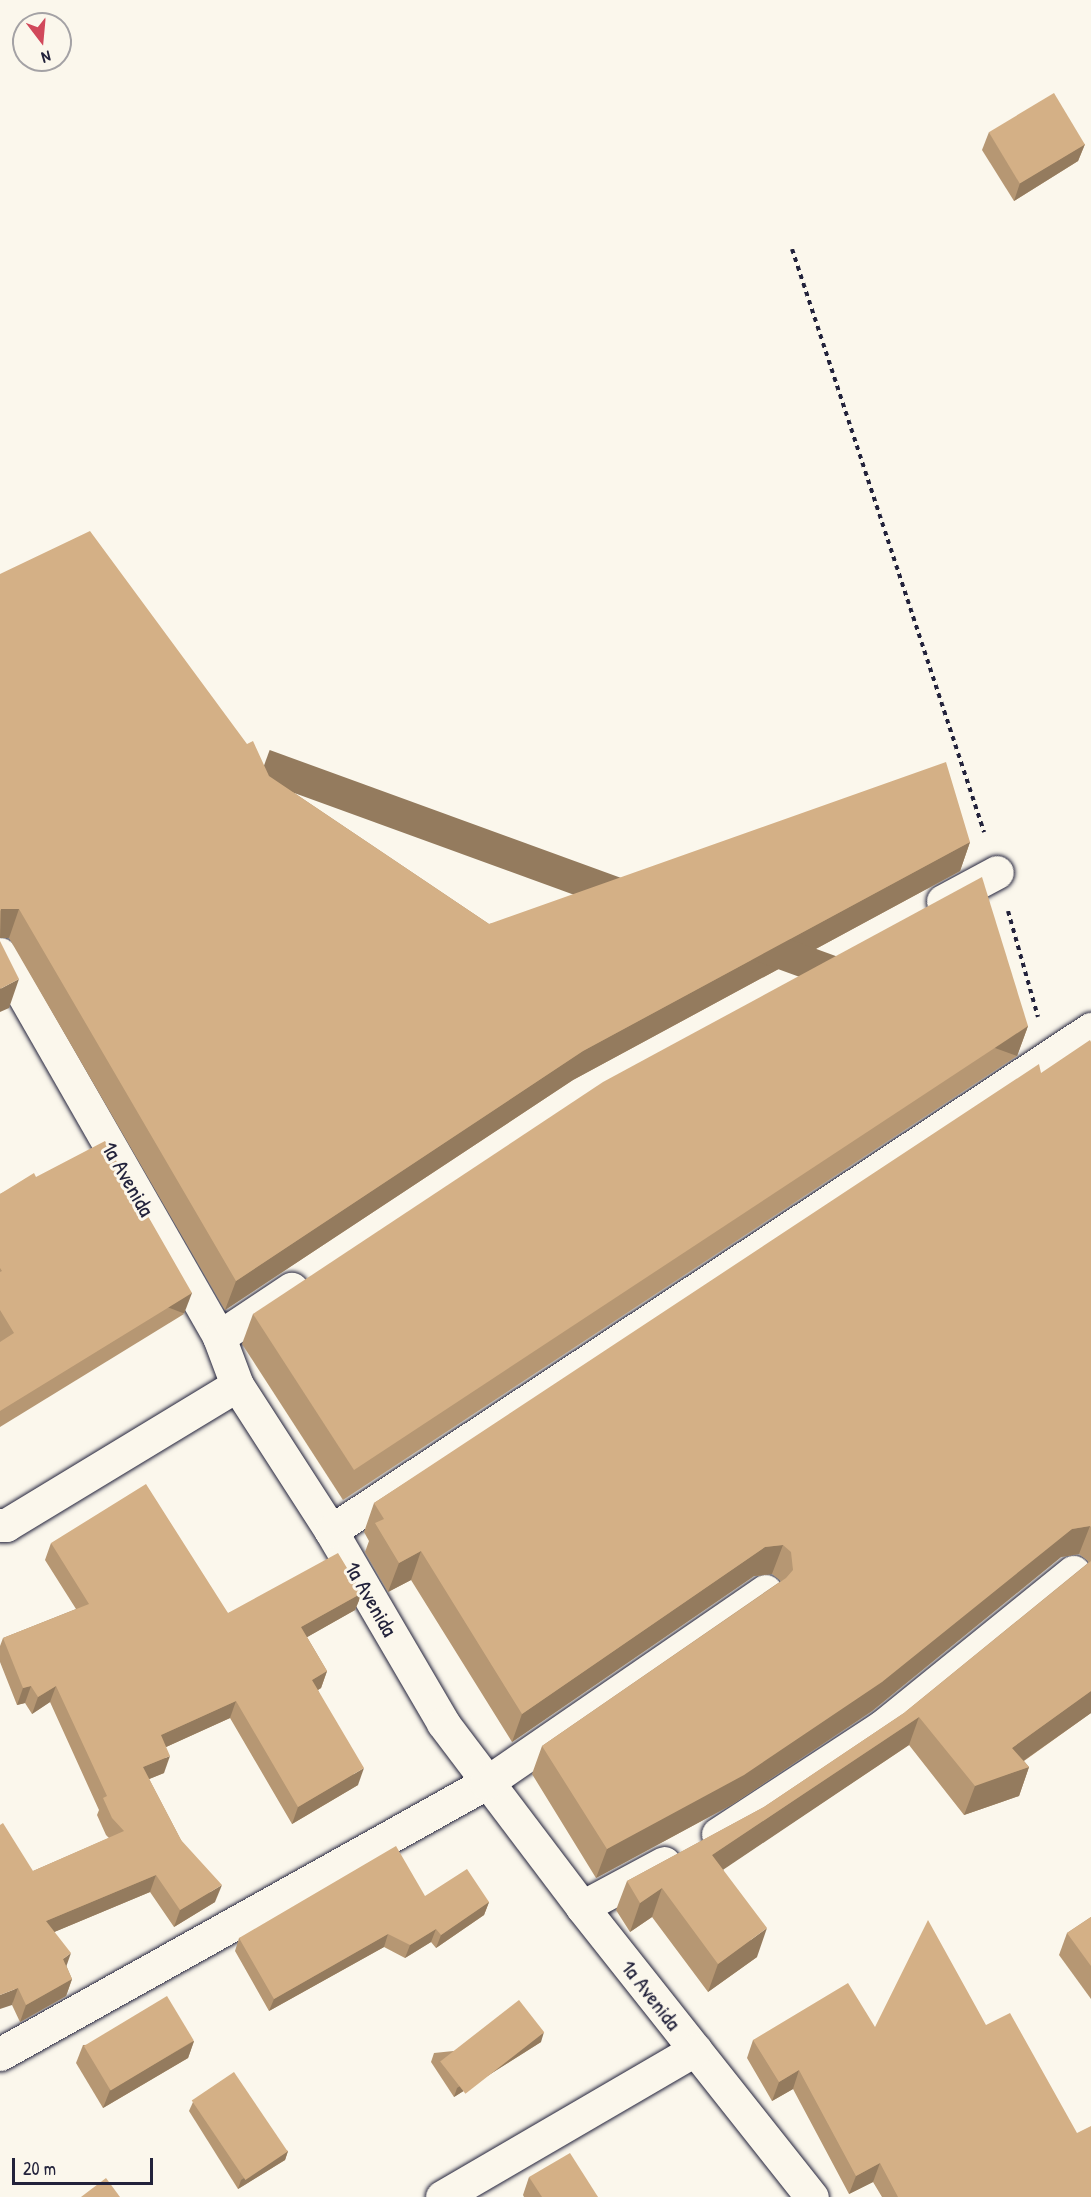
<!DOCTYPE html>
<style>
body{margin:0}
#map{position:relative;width:1091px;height:2197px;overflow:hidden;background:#fbf7ec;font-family:"Patrick Hand",sans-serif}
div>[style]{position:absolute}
.path>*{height:4px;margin-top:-2px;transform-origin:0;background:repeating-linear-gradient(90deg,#22223b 0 4.5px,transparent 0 9px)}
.roads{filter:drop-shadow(0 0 2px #22223b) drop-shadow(0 0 2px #22223b)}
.street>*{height:33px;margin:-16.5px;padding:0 16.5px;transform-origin:16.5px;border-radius:16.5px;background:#fbf7ec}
.wall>*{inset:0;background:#b69773}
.shaded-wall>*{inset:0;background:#947b5e;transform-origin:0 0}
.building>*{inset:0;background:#d4b086;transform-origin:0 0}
span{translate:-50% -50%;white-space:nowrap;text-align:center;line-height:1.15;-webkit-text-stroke:6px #fbf7ec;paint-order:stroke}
.street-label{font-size:22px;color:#22223b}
.north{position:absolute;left:12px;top:12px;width:60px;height:60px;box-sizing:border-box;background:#fbf7ec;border:2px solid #a4a2a5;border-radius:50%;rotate:164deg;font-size:16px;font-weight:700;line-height:24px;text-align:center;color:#22223b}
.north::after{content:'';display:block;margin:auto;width:21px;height:27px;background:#d1495b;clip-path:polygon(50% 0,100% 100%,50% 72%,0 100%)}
.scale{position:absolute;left:12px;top:2158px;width:141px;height:27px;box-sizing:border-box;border:3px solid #22223b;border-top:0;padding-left:8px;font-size:18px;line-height:21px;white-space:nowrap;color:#22223b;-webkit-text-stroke:4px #fbf7ec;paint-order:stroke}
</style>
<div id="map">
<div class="path">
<div style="left:792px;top:249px;width:614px;rotate:71.77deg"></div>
<div style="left:1008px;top:911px;width:110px;rotate:74.2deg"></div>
</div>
<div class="roads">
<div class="street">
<div style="left:943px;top:901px;width:61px;rotate:-28.2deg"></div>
<div style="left:0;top:954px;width:441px;rotate:60.2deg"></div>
<div style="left:219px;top:1337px;width:51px;rotate:69.4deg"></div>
<div style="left:237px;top:1385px;width:174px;rotate:57.2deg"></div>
<div style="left:331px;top:1531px;width:222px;rotate:59.7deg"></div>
<div style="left:443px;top:1723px;width:231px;rotate:52.9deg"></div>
<div style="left:582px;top:1907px;width:370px;rotate:51.6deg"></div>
<div style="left:219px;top:1337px;width:87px;rotate:-33.7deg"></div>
<div style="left:0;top:1525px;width:6px"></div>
<div style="left:6px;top:1525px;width:270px;rotate:-31.2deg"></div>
<div style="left:331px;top:1531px;width:911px;rotate:-33.45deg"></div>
<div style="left:718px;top:1834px;width:197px;rotate:-33.2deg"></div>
<div style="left:883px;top:1726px;width:245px;rotate:-39deg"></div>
<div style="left:582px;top:1907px;width:93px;rotate:-28.2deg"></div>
<div style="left:0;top:2054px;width:556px;rotate:-29.14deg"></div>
<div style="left:486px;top:1783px;width:339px;rotate:-34.5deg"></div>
<div style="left:442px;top:2197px;width:293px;rotate:-30.2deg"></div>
</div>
</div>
<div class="wall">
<div style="clip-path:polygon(989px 132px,1085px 144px,1078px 161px,1014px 201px,982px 150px)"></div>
<div style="clip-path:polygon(0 574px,269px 776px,489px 924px,970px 842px,960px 871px,573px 1080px,225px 1310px,9px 938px,0 938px)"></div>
<div style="clip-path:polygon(1028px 1026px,1017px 1056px,343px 1500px,242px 1344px,253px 1314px)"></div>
<div style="clip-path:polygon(1091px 1042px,1091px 1713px,1024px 1761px,1029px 1767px,1019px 1796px,964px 1815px,909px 1745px,723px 1869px,757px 1957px,708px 1992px,652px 1917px,630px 1932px,616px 1910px,627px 1881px,764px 1807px,904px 1713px,1088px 1563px,1088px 1561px,1079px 1554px,1061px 1557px,872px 1711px,733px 1804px,596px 1878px,532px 1774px,542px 1746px,781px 1581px,772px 1574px,754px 1576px,512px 1742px,411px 1580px,388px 1592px,365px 1552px,369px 1541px,364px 1532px,374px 1503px)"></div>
<div style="clip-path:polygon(36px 1177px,184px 1314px,0 1427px,0 1194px)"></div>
<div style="clip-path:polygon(51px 1543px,228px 1613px,362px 1593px,355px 1610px,307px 1637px,327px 1671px,321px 1688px,318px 1690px,358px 1785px,292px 1824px,230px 1718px,166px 1747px,164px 1773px,149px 1779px,181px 1840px,215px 1902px,174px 1927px,150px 1892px,54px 1932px,66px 1965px,72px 1979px,66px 1996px,20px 2022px,12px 2005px,33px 1871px,109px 1838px,106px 1835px,97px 1815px,99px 1810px,50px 1702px,32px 1714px,25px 1703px,17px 1705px,0 1662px,0 1646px,3px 1638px,76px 1609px,45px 1560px)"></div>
<div style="clip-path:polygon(425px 1896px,489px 1902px,484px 1915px,436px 1948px,431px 1942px,405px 1958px,384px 1947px,269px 2011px,235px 1951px,239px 1938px)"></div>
<div style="clip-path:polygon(1091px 1917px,1091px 1999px,1059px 1955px,1067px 1933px)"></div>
<div style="clip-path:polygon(986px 2025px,1091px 2197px,882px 2197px,873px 2182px,849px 2194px,793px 2089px,772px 2101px,747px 2058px,753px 2040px,875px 2027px)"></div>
<div style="clip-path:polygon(194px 2041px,188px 2058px,103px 2108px,76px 2063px,83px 2045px)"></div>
<div style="clip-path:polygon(541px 2042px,454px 2097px,431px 2062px,434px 2053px)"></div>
<div style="clip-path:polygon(193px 2102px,288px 2151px,285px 2160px,238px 2189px,189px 2111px)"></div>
<div style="clip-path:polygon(529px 2177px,598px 2197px,524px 2197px,523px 2195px)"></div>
</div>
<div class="shaded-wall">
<div style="clip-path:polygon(1085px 144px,1078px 161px,1014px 201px,1020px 183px)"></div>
<div style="clip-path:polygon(970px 842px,960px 871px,573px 1080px,225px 1310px,236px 1281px,583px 1051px)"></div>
<div style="clip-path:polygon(1px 909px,19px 909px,9px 938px,0 938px)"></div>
<div style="clip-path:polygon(19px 979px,9px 1008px,0 1012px,0 989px)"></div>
<div style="left:1028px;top:1026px;width:32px;height:807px;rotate:110deg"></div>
<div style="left:192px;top:1293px;width:22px;height:225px;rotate:111deg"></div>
<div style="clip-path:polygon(1090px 1526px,1079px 1554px,1061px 1557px,872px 1711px,733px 1804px,596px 1878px,607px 1849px,1072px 1529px)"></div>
<div style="clip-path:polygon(783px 1545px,772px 1574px,754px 1576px,512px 1742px,522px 1714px,765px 1547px)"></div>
<div style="clip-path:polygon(421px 1551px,411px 1580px,388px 1592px,399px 1563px)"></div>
<div style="clip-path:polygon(362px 1593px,355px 1610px,295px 1644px,301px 1627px)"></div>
<div style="clip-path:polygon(327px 1671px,321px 1688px,306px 1697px,312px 1680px)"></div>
<div style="clip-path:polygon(31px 1686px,25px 1703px,17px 1705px,23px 1688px)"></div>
<div style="clip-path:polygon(56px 1686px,50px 1702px,32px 1714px,38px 1697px)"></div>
<div style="clip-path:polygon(1091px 1691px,1091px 1713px,1002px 1776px,1029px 1767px,1019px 1796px,964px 1815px,975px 1786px,1012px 1748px)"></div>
<div style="clip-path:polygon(236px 1701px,230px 1718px,155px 1752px,161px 1735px)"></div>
<div style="clip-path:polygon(919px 1717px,909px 1745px,702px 1884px,712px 1855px)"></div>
<div style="clip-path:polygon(170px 1756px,164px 1773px,137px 1784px,143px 1767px)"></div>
<div style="clip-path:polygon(364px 1768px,358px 1785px,292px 1824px,298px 1807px)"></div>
<div style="clip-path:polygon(156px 1875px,150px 1892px,40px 1938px,46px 1921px)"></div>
<div style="clip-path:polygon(222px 1885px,215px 1902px,174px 1927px,180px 1910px)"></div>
<div style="clip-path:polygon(662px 1888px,652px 1917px,630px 1932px,640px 1903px)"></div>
<div style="clip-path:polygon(489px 1902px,484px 1915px,436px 1948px,441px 1935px)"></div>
<div style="clip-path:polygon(767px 1928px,757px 1957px,708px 1992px,718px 1964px)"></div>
<div style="clip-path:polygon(436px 1929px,431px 1942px,405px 1958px,410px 1945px)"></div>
<div style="clip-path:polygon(388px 1934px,384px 1947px,269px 2011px,274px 1999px)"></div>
<div style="clip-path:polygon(71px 1953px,65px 1970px,63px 1959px)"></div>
<div style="clip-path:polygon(72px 1979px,66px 1996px,20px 2022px,26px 2005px)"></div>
<div style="clip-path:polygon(18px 1988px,12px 2005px,0 2009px,0 1995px)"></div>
<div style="clip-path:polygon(544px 2032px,541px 2042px,454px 2097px,457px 2088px)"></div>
<div style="clip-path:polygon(194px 2041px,188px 2058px,103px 2108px,110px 2090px)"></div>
<div style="clip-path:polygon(799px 2070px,793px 2089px,772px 2101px,779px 2082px)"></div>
<div style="clip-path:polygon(288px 2151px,285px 2160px,238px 2189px,241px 2180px)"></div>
<div style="clip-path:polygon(880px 2163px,873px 2182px,849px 2194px,856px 2176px)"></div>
</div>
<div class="building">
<div style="left:1054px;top:93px;width:60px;height:76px;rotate:59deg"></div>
<div style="clip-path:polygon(90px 531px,247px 744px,253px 741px,269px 776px,489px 924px,946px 762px,970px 842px,583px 1051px,236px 1281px,19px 909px,1px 909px,0 911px,0 574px)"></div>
<div style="clip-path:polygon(982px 877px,1028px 1026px,354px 1470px,253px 1314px,603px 1082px)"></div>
<div style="clip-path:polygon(0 941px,19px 979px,0 989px)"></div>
<div style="clip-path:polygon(1090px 1040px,1091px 1042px,1091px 1527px,1090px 1526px,1072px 1529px,882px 1682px,744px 1775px,607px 1849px,542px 1746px,786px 1578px,793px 1570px,791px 1552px,783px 1545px,765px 1547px,522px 1714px,421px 1551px,399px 1563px,375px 1523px,384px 1519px,374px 1503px,1039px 1064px,1041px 1073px)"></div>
<div style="clip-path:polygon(105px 1141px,192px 1293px,0 1411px,0 1342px,14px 1333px,0 1310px,0 1272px,2px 1271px,0 1268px,0 1194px,34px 1173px,36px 1177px)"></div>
<div style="clip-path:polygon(146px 1484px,228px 1613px,338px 1553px,362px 1593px,301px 1627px,327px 1671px,312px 1680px,364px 1768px,298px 1807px,236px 1701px,161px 1735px,170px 1756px,143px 1767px,181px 1840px,222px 1885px,180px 1910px,156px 1875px,46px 1921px,71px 1953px,63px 1959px,72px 1979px,26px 2005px,18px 1988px,0 1995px,0 1825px,3px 1823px,33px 1871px,124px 1831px,112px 1818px,103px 1798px,107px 1796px,56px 1686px,38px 1697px,31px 1686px,23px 1688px,3px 1638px,89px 1604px,51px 1543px)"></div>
<div style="clip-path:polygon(1091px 1561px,1091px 1691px,1012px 1748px,1029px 1767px,975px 1786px,919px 1717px,712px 1855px,767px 1928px,718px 1964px,662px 1888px,640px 1903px,627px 1881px,764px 1807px,904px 1713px)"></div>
<div style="clip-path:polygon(396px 1846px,425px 1896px,467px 1869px,489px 1902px,441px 1935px,436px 1929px,410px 1945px,388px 1934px,274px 1999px,239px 1938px)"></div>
<div style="clip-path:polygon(1091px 1917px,1091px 1966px,1067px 1933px)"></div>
<div style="clip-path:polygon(928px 1920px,986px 2025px,1010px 2013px,1077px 2133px,1091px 2126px,1091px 2197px,898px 2197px,880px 2163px,856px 2176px,799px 2070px,779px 2082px,753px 2040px,848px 1983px,875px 2027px)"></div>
<div style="left:167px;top:1996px;width:52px;height:97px;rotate:59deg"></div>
<div style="left:519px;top:2000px;width:41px;height:100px;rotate:52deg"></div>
<div style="left:234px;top:2072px;width:96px;height:51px;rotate:56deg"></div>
<div style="clip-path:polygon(570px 2153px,598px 2197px,542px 2197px,529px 2177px)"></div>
<div style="clip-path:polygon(106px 2178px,120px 2197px,81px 2197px)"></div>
</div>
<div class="street-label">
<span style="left:128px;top:1179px;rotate:60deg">1a Avenida</span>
<span style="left:371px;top:1599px;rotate:60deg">1a Avenida</span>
<span style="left:651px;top:1995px;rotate:52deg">1a Avenida</span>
</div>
<div class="north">N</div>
<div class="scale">20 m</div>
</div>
